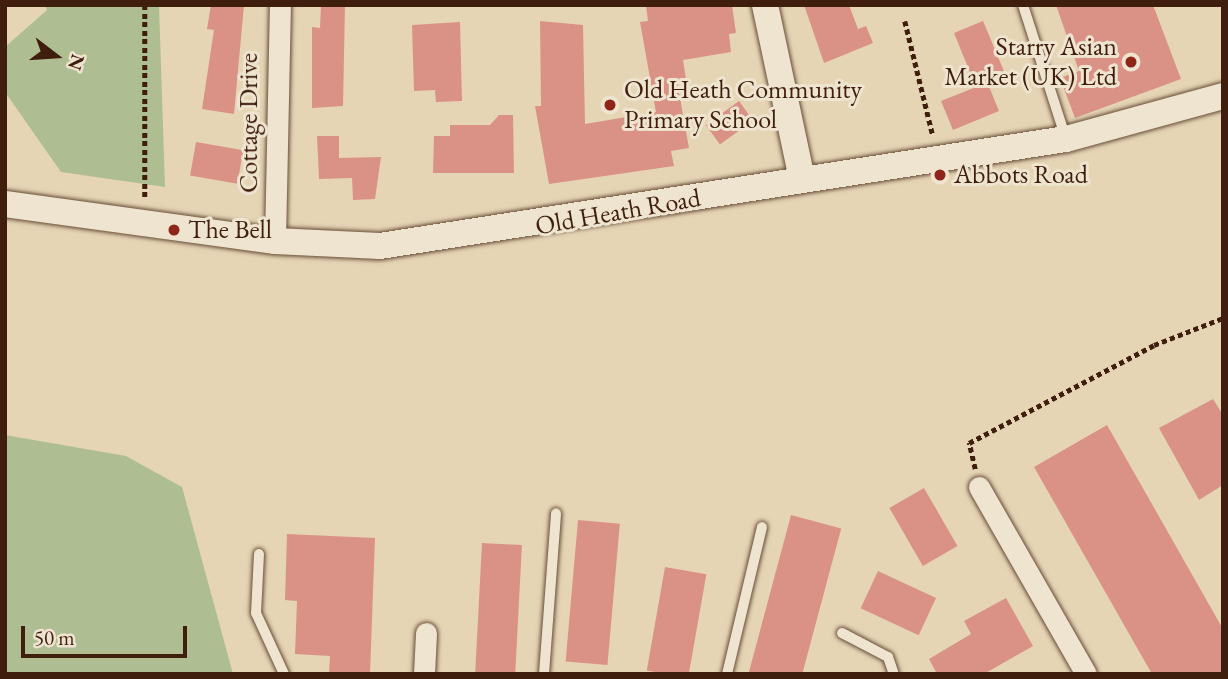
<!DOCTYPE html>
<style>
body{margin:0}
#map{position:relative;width:1228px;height:679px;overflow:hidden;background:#e5d5b5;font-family:"EB Garamond",serif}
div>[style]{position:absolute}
.green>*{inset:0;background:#afbe92}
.building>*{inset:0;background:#da9286;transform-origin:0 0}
.path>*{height:4.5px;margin-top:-2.25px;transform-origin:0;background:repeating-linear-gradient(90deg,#3f1e0d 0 5px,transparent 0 8.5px)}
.roads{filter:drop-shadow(0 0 2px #684c37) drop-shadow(0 0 2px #684c37)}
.service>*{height:10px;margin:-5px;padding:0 5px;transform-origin:5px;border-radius:5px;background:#eee4cf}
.minor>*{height:21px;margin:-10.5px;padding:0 10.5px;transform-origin:10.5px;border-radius:10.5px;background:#eee4cf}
.tertiary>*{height:26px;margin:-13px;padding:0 13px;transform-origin:13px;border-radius:13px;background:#eee4cf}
.dots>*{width:19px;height:19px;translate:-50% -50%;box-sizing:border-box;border:4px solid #eee4cf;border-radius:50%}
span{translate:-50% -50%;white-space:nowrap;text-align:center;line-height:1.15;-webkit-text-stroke:6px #eee4cf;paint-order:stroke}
.poi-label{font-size:26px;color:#3f1e0d}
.right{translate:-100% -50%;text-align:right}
.left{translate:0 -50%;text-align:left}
.street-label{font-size:26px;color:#3f1e0d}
.frame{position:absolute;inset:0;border:7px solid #3f1e0d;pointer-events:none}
.north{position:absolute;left:21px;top:21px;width:70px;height:70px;-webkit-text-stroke:5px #eee4cf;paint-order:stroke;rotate:107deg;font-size:19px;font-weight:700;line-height:28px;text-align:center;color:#3f1e0d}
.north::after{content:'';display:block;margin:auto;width:24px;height:32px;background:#3f1e0d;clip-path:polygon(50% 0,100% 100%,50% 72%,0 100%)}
.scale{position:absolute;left:21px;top:626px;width:166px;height:32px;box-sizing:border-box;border:4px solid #3f1e0d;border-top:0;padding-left:9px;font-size:21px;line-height:24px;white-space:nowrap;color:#3f1e0d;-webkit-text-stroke:5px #eee4cf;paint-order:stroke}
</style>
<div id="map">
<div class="green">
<div style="clip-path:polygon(45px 5px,159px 5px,165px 187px,61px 172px,5px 92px,5px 47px,47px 10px)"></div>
<div style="clip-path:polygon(5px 435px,126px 456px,182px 487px,233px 674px,5px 674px)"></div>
</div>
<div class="building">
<div style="clip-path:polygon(211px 5px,244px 5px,234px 114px,202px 109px,214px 30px,207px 29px)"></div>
<div style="clip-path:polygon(321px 5px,345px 5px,343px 106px,312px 108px,312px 27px,320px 28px)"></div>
<div style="clip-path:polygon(646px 5px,732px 5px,736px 33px,729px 34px,731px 52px,683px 60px,686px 79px,677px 81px,689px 148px,671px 151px,674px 166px,549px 184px,535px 106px,541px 106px,540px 21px,583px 25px,585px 124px,656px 112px,640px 22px,648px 21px)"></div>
<div style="clip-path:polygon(804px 5px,849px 5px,858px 29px,866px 26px,873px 43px,824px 63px)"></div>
<div style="clip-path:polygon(1056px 5px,1153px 5px,1181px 79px,1075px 118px,1060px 78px,1079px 71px)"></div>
<div style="clip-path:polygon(983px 21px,1006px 76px,988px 84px,999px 111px,953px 130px,941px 101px,976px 87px,954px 33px)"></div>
<div style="clip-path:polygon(460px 22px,462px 101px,436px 102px,435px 90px,414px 91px,412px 25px)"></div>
<div style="left:739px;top:101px;width:24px;height:41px;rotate:54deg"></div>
<div style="clip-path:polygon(499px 115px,513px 115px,514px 173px,433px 173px,434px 136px,450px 136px,450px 125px,490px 125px)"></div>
<div style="clip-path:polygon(317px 136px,339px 136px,339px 158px,381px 157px,375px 199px,353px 200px,352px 178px,319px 179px)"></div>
<div style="left:196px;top:142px;width:48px;height:34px;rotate:10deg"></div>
<div style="clip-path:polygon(1213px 399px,1223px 415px,1223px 485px,1199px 500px,1159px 428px)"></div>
<div style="clip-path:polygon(1107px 425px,1223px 629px,1223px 674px,1152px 674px,1034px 467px)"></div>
<div style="left:924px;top:488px;width:67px;height:40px;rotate:60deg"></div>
<div style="left:791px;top:515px;width:52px;height:164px;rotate:15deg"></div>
<div style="left:578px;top:520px;width:42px;height:142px;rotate:5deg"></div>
<div style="clip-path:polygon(287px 534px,375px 538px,370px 674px,329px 674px,330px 656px,295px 654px,297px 601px,285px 600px)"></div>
<div style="left:482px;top:543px;width:40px;height:131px;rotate:3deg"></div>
<div style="left:665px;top:567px;width:42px;height:105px;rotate:10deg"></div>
<div style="left:878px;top:571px;width:64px;height:41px;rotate:25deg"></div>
<div style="clip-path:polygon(1006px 598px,1033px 646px,984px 674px,937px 674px,929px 659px,971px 634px,964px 621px)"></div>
</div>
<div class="path">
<div style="left:145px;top:5px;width:195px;rotate:90deg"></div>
<div style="left:905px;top:21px;width:118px;rotate:76.3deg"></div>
<div style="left:975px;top:469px;width:27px;rotate:-103deg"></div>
<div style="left:969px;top:443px;width:209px;rotate:-27.9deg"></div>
<div style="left:1154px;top:345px;width:74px;rotate:-21.4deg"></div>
</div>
<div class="roads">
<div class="service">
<div style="left:1023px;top:5px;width:141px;rotate:72.2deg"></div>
<div style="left:259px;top:554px;width:59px;rotate:92.9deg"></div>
<div style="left:256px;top:613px;width:67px;rotate:65.3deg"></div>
<div style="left:842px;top:633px;width:52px;rotate:27.6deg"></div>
<div style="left:888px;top:657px;width:18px;rotate:71deg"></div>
<div style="left:544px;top:674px;width:161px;rotate:-85.7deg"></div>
<div style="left:727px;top:674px;width:151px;rotate:-76.6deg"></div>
</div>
<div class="minor">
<div style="left:275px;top:241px;width:236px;rotate:-88.8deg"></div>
<div style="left:979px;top:487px;width:215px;rotate:60.2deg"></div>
<div style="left:424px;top:674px;width:41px;rotate:-87.2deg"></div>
</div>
<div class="tertiary">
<div style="left:765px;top:5px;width:178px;rotate:78deg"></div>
<div style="left:5px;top:204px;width:273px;rotate:7.8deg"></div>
<div style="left:275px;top:241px;width:105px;rotate:2.7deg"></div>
<div style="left:380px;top:246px;width:694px;rotate:-8.87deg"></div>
<div style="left:1066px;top:139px;width:163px;rotate:-15.3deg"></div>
</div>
</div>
<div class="dots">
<div style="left:1131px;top:62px;background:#8f2418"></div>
<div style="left:610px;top:105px;background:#8f2418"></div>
<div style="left:940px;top:175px;background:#8f2418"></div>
<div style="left:174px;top:230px;background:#8f2418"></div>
</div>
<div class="poi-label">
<span class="right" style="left:1117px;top:62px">Starry Asian<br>Market (UK) Ltd</span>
<span class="left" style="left:624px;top:105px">Old Heath Community<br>Primary School</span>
<span class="left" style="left:954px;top:175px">Abbots Road</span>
<span class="left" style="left:188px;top:230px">The Bell</span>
</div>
<div class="street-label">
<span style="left:249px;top:123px;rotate:-90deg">Cottage Drive</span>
<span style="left:618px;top:212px;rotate:-10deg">Old Heath Road</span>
</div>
<div class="frame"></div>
<div class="north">N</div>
<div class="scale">50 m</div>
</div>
